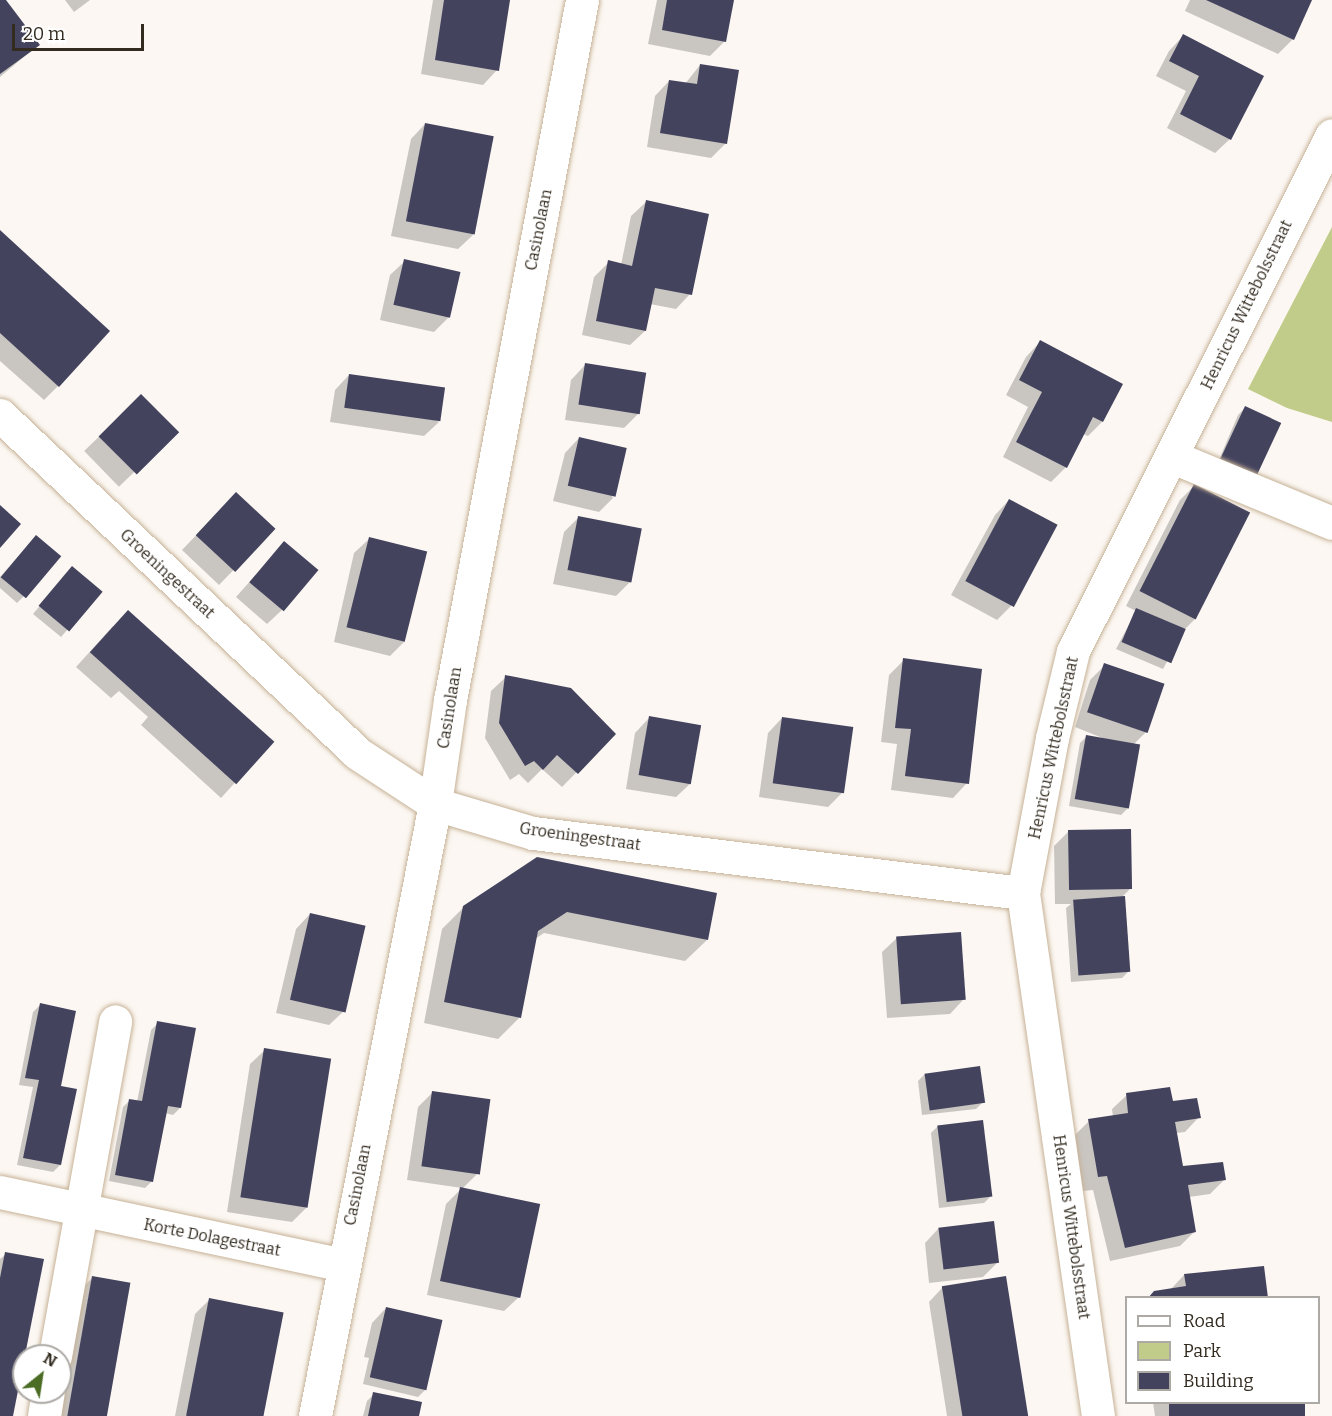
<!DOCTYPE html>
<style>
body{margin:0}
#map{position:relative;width:1332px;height:1416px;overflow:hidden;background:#fcf7f2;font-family:Bitter,serif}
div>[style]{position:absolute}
.green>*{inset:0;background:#c1cc8a}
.shadow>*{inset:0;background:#0003;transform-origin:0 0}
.building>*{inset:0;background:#43435e;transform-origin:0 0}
.roads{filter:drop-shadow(0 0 2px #c6b296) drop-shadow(0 0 2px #c6b296)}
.minor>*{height:33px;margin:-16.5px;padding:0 16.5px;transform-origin:16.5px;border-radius:16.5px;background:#fff}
span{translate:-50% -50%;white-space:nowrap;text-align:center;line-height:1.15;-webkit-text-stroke:6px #fff;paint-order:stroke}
.street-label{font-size:16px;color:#332b20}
.legend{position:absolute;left:1125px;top:1296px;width:195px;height:108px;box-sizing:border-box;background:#fff;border:2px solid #adaaa6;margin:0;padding:8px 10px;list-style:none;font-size:18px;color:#332b20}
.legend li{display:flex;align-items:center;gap:12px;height:30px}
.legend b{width:30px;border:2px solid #adaaa6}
.north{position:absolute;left:12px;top:1344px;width:60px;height:60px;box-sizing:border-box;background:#fff;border:2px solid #adaaa6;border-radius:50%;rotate:30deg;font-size:16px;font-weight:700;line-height:24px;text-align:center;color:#332b20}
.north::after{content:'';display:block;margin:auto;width:21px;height:27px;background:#4b6c24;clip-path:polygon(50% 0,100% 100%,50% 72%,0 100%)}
.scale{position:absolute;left:12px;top:24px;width:132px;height:27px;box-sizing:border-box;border:3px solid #332b20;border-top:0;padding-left:8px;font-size:18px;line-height:21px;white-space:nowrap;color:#332b20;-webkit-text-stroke:4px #fff;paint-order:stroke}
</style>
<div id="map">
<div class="green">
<div style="clip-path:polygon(1332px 227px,1332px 422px,1287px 408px,1248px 389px)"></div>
</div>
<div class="shadow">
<div style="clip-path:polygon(0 0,4px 0,38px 45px,0 77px)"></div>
<div style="clip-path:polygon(65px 0,90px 0,74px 12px)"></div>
<div style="clip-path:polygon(433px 0,509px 0,497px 70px,483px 85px,421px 74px)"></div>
<div style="clip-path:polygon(657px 0,733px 0,725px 41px,710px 56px,648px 44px)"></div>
<div style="clip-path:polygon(1190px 0,1311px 0,1293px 39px,1278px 54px,1185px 11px)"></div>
<div style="clip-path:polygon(1183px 36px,1230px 139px,1215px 153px,1167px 128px,1186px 91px,1156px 76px,1169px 51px)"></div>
<div style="clip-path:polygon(700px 65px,726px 143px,711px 158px,647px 147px,655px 96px,669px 81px,685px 84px)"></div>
<div style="clip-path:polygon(425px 124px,473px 235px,458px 249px,391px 236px,411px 139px)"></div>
<div style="clip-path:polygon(646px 202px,690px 294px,676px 309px,650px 304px,645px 331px,630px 345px,582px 335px,594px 277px,609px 262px,621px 265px,631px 216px)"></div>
<div style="clip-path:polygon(0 232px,58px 386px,44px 400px,0 361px)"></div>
<div style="clip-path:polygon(405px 261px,449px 317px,434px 332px,380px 320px,390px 275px)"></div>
<div style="clip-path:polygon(1040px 342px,1102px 422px,1088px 436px,1083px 434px,1066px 467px,1051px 482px,1003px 457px,1028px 407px,1006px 395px,1026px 357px)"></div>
<div style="clip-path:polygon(585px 365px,638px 414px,624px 428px,565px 420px,571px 380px)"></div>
<div style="clip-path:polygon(349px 375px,439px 422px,424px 436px,330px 422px,335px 390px)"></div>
<div style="left:141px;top:396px;width:50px;height:79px;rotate:46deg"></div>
<div style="clip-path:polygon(1245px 408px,1259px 478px,1215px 469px,1238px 415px)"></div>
<div style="clip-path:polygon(579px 438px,613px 498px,599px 512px,553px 501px,565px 453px)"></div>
<div style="clip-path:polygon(1194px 486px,1195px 619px,1184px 630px,1163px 669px,1116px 649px,1136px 611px,1126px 606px,1180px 500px)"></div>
<div style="clip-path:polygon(1009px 500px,1055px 525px,1012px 605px,997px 620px,951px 595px,995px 515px)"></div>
<div style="clip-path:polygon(222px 508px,273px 529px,219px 585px,182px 550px)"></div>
<div style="clip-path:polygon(578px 518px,630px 582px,616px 596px,553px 584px,564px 532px)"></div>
<div style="clip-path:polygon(369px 539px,405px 641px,390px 656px,334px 642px,354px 553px)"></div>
<div style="clip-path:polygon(284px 543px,282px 610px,267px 624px,236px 597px)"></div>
<div style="clip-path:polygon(29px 544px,24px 596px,17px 603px,0 588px,0 577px)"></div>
<div style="clip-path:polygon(65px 575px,100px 592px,61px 637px,33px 614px)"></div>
<div style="clip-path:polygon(113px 626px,272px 742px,221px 798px,141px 725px,148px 717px,119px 691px,111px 698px,76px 667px)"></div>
<div style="clip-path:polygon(904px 660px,967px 783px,953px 798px,891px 790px,897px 744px,881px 742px,889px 675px)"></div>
<div style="clip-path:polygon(1105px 665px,1147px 731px,1133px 745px,1128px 808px,1121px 815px,1069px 806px,1080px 743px,1087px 736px,1110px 741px,1075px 727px,1090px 680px)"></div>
<div style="clip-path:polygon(506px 677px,614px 734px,562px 787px,542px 769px,528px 783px,519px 774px,510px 780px,485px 738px,491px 691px)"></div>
<div style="clip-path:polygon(649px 718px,691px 783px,676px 797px,626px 789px,635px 733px)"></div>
<div style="clip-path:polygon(782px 718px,843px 792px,828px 807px,759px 797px,768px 733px)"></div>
<div style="clip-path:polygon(1069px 831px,1130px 889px,1121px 898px,1129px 971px,1122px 978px,1071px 982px,1066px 908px,1071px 904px,1055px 904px,1054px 846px)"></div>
<div style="clip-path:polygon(537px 858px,707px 940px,685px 961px,544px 933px,535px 939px,520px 1017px,498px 1039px,424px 1023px,442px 929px,464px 907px)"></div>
<div style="clip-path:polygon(310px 914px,344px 1011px,329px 1025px,276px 1013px,296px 929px)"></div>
<div style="clip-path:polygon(897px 938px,964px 999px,950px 1014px,887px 1018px,882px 952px)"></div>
<div style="clip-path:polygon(40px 1005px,59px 1087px,60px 1165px,53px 1172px,17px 1165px,33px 1087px,19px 1085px,33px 1012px)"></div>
<div style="clip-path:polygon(158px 1023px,180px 1108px,173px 1115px,165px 1113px,152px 1181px,145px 1188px,109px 1181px,123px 1107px,130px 1100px,137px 1102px,151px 1030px)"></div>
<div style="clip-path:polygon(265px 1050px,306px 1208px,292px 1222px,227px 1212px,250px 1064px)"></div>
<div style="clip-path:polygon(925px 1074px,983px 1102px,976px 1109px,922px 1115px,918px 1081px)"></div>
<div style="clip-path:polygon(432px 1093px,478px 1173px,462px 1189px,519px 1297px,504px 1311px,427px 1295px,446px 1204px,462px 1188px,407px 1180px,418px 1107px)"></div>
<div style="clip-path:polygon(1127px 1095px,1172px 1103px,1199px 1117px,1185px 1132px,1176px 1133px,1181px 1167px,1225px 1179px,1210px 1194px,1189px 1197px,1194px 1232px,1180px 1246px,1110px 1261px,1093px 1190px,1083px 1191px,1075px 1135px,1089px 1121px,1113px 1117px,1112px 1109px)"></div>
<div style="clip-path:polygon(938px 1126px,991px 1196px,984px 1203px,939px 1208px,931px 1133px)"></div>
<div style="clip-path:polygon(939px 1228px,997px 1263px,983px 1277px,929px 1283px,925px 1243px)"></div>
<div style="clip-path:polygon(6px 1254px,12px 1416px,0 1416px,0 1259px)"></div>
<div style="clip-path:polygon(1184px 1275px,1267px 1298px,1170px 1290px)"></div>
<div style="clip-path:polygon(92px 1278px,104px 1416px,60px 1416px,85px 1285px)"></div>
<div style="clip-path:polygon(943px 1287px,1028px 1416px,947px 1416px,929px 1302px)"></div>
<div style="clip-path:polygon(209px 1300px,261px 1416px,175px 1416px,195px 1314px)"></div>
<div style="clip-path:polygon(386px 1308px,425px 1390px,418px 1397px,363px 1384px,369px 1358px,364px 1357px,372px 1323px)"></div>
<div style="clip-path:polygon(374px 1394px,417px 1416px,363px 1416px,367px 1401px)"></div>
<div style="clip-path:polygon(1153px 1402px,1268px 1402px,1305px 1416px,1155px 1416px)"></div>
</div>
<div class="building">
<div style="clip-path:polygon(0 0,6px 0,40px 45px,0 74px)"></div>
<div style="clip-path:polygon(444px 0,510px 0,499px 71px,435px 60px)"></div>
<div style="clip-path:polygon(667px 0,734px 0,726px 42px,662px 30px)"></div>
<div style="clip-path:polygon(1206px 0,1312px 0,1294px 40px)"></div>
<div style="clip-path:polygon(1183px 34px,1264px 76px,1231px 140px,1180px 114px,1199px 76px,1169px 61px)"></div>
<div style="clip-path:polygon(700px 64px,739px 70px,727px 144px,660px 133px,669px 80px,697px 84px)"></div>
<div style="left:425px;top:123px;width:70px;height:100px;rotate:11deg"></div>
<div style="clip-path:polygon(646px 200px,709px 214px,692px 295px,655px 288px,646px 331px,596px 321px,608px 260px,632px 266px)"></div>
<div style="clip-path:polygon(0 230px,110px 331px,59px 387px,0 333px)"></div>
<div style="left:404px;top:259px;width:58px;height:47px;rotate:13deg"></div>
<div style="clip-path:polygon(1040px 340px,1123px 384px,1103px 422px,1093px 417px,1067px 468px,1016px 442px,1042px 392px,1019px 380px)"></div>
<div style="left:585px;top:363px;width:62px;height:42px;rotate:9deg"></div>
<div style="left:349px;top:374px;width:97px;height:34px;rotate:8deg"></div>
<div style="left:141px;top:394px;width:54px;height:60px;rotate:45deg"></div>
<div style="left:1245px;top:406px;width:40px;height:61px;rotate:25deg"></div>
<div style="left:579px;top:437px;width:49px;height:50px;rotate:13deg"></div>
<div style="left:1194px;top:484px;width:63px;height:120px;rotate:27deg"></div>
<div style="left:236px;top:492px;width:54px;height:59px;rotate:43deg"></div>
<div style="left:1009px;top:499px;width:55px;height:93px;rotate:28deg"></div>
<div style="clip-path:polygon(0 505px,21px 524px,0 548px)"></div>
<div style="left:578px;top:516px;width:65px;height:55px;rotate:11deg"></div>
<div style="left:36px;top:535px;width:33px;height:55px;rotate:40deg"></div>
<div style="left:369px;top:537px;width:60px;height:93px;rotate:14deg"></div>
<div style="left:284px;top:541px;width:45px;height:54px;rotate:40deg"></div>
<div style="left:72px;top:566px;width:40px;height:52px;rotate:40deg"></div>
<div style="left:1136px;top:608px;width:54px;height:37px;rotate:23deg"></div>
<div style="left:128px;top:610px;width:197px;height:57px;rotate:42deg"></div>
<div style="clip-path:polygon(903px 658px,982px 669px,969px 784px,905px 776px,911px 729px,895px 728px)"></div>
<div style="left:1104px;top:663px;width:64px;height:52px;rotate:19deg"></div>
<div style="clip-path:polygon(505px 675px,571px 688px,616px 734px,578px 774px,557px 755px,543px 770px,534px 761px,525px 766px,499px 723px)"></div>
<div style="left:649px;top:716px;width:53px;height:60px;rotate:10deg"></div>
<div style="left:782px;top:717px;width:72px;height:67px;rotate:8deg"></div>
<div style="left:1086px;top:735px;width:55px;height:65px;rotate:10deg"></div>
<div style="left:1131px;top:829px;width:60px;height:63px;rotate:89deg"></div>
<div style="clip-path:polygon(537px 857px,717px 893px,708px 940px,567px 912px,538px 931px,521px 1018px,444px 1002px,463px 906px)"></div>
<div style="left:1125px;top:896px;width:76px;height:52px;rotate:86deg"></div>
<div style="left:310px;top:913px;width:57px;height:89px;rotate:13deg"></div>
<div style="left:961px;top:932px;width:68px;height:65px;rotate:86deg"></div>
<div style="clip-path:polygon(40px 1003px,76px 1011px,61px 1086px,77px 1089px,61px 1165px,23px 1158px,39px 1080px,25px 1078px)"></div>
<div style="clip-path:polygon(157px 1021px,196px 1028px,181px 1108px,168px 1106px,153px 1182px,115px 1175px,129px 1099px,142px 1101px)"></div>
<div style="left:264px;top:1048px;width:68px;height:151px;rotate:9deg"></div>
<div style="left:980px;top:1066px;width:37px;height:56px;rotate:82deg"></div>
<div style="clip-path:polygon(1170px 1087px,1173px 1101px,1197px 1098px,1201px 1118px,1175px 1122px,1183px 1166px,1223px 1162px,1226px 1180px,1188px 1185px,1196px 1232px,1125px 1248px,1107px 1176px,1098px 1177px,1088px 1119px,1128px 1113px,1126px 1093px)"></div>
<div style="left:432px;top:1091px;width:59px;height:76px;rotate:8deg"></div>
<div style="left:983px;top:1120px;width:77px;height:46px;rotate:83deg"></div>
<div style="left:460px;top:1187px;width:82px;height:96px;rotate:12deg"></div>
<div style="left:994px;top:1221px;width:42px;height:56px;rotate:83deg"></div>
<div style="clip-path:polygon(5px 1252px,44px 1259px,13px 1416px,0 1416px,0 1278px)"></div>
<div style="clip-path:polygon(1264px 1266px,1268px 1298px,1148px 1298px,1154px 1291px,1186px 1286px,1184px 1274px)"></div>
<div style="left:92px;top:1276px;width:39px;height:143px;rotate:10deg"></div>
<div style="left:1006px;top:1276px;width:142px;height:65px;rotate:81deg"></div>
<div style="left:209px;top:1298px;width:76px;height:120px;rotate:11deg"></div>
<div style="left:386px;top:1307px;width:58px;height:72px;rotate:13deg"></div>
<div style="clip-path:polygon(373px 1392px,422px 1402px,419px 1416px,368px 1416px)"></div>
<div style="left:1169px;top:1402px;width:136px;height:14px"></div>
</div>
<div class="roads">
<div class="minor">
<div style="left:0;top:415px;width:492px;rotate:43.4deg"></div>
<div style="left:357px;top:753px;width:93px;rotate:33.2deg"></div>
<div style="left:435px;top:804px;width:102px;rotate:16.5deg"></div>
<div style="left:533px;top:833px;width:494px;rotate:7deg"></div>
<div style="left:1173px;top:457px;width:172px;rotate:22.5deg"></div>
<div style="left:0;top:1192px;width:351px;rotate:12deg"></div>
<div style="left:55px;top:1356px;width:340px;rotate:-79.8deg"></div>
<div style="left:44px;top:1416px;width:24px;rotate:-81deg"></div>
<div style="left:315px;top:1416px;width:624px;rotate:-78.91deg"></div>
<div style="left:435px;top:804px;width:105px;rotate:-81.8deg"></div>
<div style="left:450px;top:700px;width:712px;rotate:-79.32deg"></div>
<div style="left:1098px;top:1416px;width:528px;rotate:-98.16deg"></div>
<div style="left:1023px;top:893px;width:158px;rotate:-79.4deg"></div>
<div style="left:1052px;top:738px;width:89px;rotate:-76.4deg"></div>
<div style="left:1073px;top:651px;width:577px;rotate:-63.35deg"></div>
</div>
</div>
<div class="street-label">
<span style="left:539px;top:230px;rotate:-79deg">Casinolaan</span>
<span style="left:1247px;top:305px;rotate:-64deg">Henricus Wittebolsstraat</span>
<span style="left:167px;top:574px;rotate:43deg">Groeningestraat</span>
<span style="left:450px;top:708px;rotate:-81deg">Casinolaan</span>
<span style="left:1054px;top:748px;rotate:-78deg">Henricus Wittebolsstraat</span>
<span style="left:580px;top:837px;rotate:8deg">Groeningestraat</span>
<span style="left:358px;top:1185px;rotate:-79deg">Casinolaan</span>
<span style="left:1071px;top:1227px;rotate:82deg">Henricus Wittebolsstraat</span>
<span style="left:212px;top:1238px;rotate:11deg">Korte Dolagestraat</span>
</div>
<ul class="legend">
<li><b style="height:8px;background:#fff"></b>Road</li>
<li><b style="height:16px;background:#c1cc8a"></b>Park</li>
<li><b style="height:16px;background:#43435e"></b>Building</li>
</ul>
<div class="north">N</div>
<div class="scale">20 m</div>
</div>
